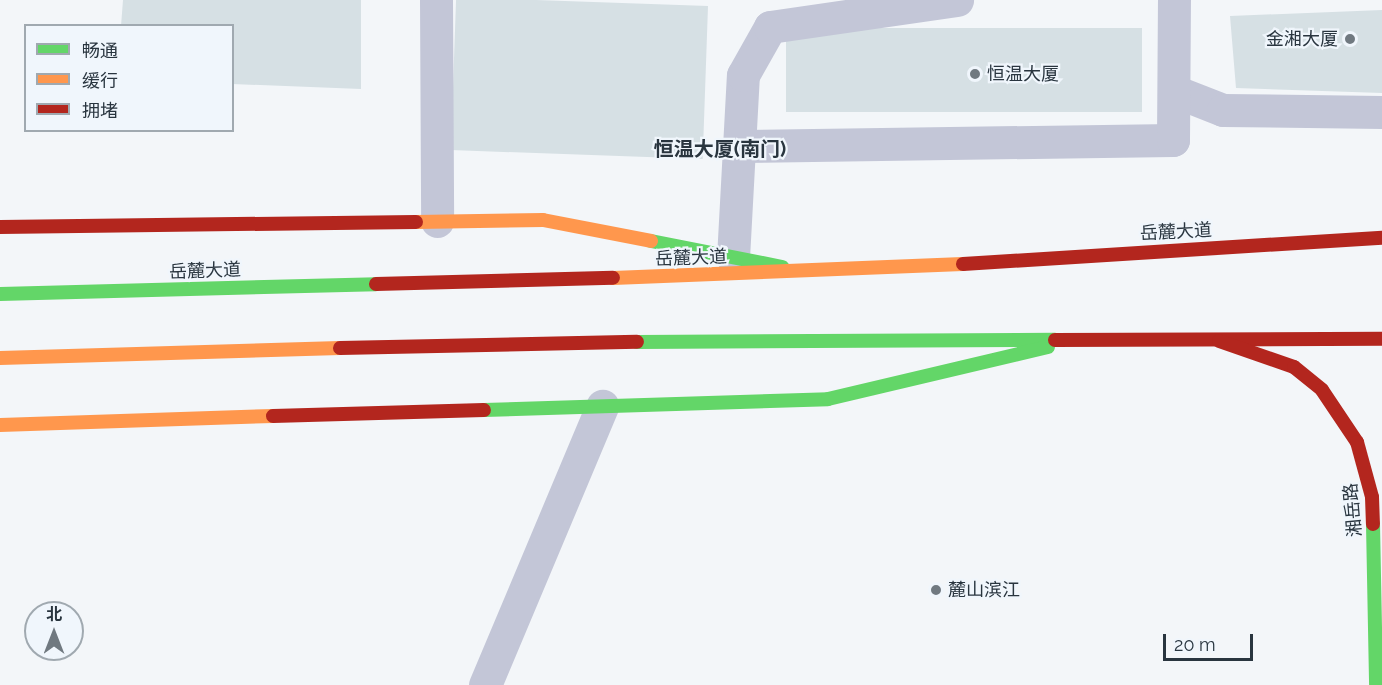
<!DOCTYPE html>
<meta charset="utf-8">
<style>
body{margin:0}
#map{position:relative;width:1382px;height:685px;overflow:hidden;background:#f3f6f9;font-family:Raleway,"Noto Sans SC",sans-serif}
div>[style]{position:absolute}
.building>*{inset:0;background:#d6e0e4;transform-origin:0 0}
.street>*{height:33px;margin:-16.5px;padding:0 16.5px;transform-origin:16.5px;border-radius:16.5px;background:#c3c6d7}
.fast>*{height:14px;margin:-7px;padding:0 7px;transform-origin:7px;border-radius:7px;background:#63d668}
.slow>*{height:14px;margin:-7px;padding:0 7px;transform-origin:7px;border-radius:7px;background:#ff974d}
.jam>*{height:14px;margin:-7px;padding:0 7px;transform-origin:7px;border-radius:7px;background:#b3261e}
.dots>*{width:16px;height:16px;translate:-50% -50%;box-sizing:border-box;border:3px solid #f0f6fc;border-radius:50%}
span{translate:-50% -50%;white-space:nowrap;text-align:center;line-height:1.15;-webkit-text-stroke:4.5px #f0f6fc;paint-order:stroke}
.poi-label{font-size:18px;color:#29353f}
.right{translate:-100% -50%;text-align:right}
.left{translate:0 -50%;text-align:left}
.street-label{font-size:18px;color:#29353f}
.neighbourhood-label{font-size:20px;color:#29353f;font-weight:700}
.legend{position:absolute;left:24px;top:24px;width:210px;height:108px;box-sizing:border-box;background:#f0f6fc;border:2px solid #a0a9b0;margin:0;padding:8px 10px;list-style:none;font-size:18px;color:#29353f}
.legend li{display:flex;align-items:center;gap:12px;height:30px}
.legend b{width:30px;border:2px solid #a0a9b0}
.north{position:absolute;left:24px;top:601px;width:60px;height:60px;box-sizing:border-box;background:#f0f6fc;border:2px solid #a0a9b0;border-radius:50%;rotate:0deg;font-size:16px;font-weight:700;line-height:24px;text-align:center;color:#29353f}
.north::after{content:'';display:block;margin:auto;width:21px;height:27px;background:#707980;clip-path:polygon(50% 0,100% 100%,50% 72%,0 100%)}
.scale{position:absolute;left:1163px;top:634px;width:90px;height:27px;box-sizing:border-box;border:3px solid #29353f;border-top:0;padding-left:8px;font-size:18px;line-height:21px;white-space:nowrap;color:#29353f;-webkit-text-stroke:4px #f0f6fc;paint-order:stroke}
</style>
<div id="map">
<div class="building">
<div style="clip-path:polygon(123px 0,361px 0,361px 89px,232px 84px,232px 26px,121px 26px)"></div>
<div style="left:708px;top:6px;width:153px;height:252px;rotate:92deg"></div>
<div style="clip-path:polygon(1382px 10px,1382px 93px,1236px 88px,1230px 16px)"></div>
<div style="left:1142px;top:28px;width:84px;height:356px;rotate:90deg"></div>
</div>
<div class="street">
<div style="left:436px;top:0;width:221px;rotate:89.7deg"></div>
<div style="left:1177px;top:92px;width:49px;rotate:21.4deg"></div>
<div style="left:1223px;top:110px;width:159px;rotate:0.7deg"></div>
<div style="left:739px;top:146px;width:434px;rotate:-0.8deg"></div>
<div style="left:1173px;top:140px;width:140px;rotate:-89.6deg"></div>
<div style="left:733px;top:258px;width:183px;rotate:-86.9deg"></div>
<div style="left:743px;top:75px;width:55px;rotate:-60.6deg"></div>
<div style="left:770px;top:27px;width:189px;rotate:-8.2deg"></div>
<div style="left:485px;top:685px;width:303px;rotate:-67.2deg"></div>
</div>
<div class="fast">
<div style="left:651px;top:241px;width:134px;rotate:11.2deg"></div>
<div style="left:0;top:294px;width:376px;rotate:-1.5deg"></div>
<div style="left:637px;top:342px;width:418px;rotate:-0.3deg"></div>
<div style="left:484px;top:410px;width:344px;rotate:-1.8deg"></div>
<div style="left:828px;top:399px;width:226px;rotate:-13.3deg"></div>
<div style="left:1373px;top:524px;width:161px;rotate:88.9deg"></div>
</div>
<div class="slow">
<div style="left:416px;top:222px;width:127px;rotate:-0.9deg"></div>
<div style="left:543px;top:220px;width:110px;rotate:11deg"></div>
<div style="left:613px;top:278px;width:350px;rotate:-2.3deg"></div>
<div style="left:0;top:358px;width:340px;rotate:-1.7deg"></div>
<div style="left:0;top:425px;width:273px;rotate:-1.9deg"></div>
</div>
<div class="jam">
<div style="left:0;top:227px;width:416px;rotate:-0.7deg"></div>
<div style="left:963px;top:264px;width:420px;rotate:-3.6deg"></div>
<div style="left:376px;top:284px;width:237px;rotate:-1.5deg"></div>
<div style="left:1055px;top:340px;width:327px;rotate:-0.2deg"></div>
<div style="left:1219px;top:341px;width:79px;rotate:19.1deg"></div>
<div style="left:1294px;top:367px;width:36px;rotate:39deg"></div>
<div style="left:1322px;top:390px;width:63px;rotate:56.1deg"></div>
<div style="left:1357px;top:442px;width:57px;rotate:74.7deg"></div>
<div style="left:1372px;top:497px;width:27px;rotate:88deg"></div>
<div style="left:340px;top:348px;width:297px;rotate:-1.2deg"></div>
<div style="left:273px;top:416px;width:211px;rotate:-1.6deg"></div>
</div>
<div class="dots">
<div style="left:1350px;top:39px;background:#707980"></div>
<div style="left:975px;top:74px;background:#707980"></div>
<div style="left:936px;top:590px;background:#707980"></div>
</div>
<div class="poi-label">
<span class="right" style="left:1338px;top:39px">金湘大厦</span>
<span class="left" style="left:987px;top:74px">恒温大厦</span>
<span class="left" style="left:948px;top:590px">麓山滨江</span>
</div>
<div class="street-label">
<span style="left:1176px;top:232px;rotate:-3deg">岳麓大道</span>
<span style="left:691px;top:258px;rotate:-2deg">岳麓大道</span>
<span style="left:205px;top:271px;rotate:-2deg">岳麓大道</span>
<span style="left:1353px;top:510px;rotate:-95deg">湘岳路</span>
</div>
<div class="neighbourhood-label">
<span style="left:720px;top:149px">恒温大厦(南门)</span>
</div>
<ul class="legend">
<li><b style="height:8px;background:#63d668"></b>畅通</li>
<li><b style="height:8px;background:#ff974d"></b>缓行</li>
<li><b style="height:8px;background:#b3261e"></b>拥堵</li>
</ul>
<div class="north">北</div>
<div class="scale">20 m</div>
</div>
